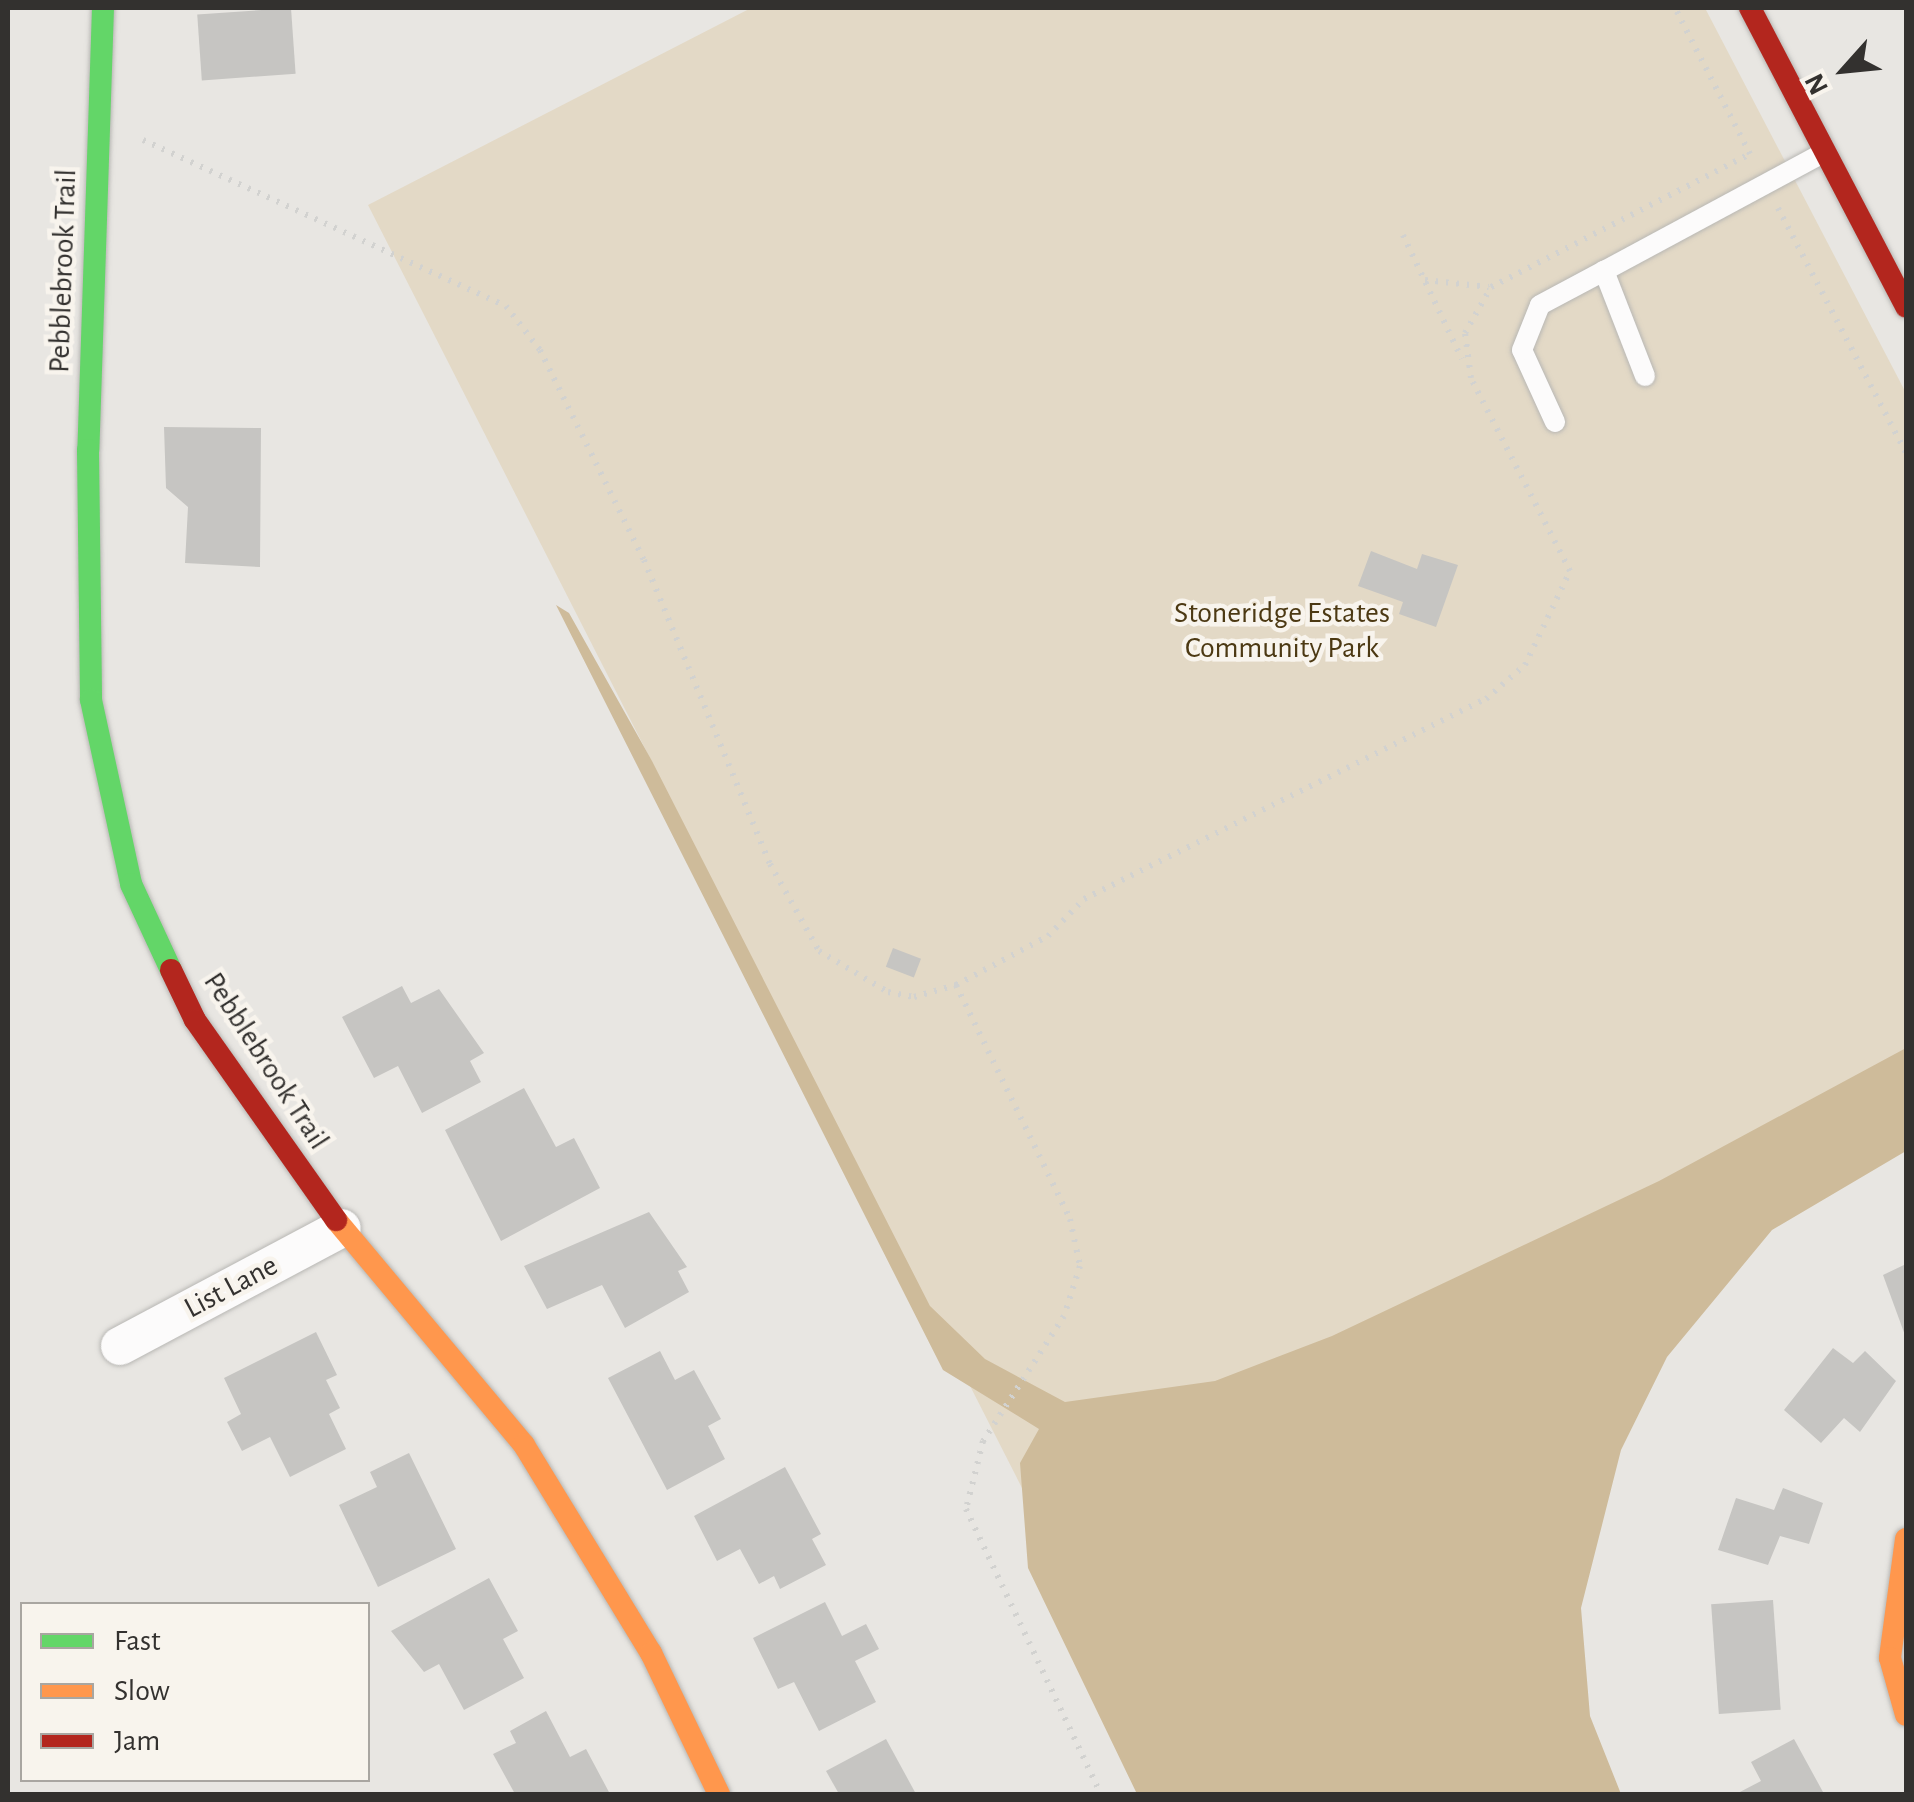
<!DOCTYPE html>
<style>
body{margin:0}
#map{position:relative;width:1914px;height:1802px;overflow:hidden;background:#e8e6e2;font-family:"Alegreya Sans",sans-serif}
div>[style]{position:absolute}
.green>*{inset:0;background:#e3d9c6}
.water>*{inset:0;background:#cebb9a}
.building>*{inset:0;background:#c6c5c2;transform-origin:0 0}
.path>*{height:6px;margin-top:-3px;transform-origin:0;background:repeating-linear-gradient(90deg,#d2d2d0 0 2.5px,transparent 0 10.5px)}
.roads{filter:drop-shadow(0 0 2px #b8b7b4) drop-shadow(0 0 2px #b8b7b4)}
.lane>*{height:20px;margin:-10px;padding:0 10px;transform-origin:10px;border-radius:10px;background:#fcfbfb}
.street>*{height:38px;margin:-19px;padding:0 19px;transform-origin:19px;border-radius:19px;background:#fcfbfb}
.fast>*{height:22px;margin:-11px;padding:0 11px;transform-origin:11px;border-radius:11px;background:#63d668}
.slow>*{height:22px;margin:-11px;padding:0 11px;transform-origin:11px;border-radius:11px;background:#ff974d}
.jam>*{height:22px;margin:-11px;padding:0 11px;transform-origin:11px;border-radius:11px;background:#b3261e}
span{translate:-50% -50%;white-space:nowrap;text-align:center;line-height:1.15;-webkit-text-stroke:9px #f8f4ed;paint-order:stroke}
.street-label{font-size:30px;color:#33312f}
.park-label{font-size:30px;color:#4c3913}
.frame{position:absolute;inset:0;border:10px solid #33312f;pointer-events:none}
.legend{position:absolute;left:20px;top:1602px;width:350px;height:180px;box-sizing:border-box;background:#f8f4ed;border:2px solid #a9a6a1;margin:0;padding:12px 18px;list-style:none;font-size:30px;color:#33312f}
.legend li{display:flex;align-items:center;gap:20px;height:50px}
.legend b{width:50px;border:2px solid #a9a6a1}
.north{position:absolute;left:1794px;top:20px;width:100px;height:100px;-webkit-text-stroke:8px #f8f4ed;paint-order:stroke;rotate:243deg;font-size:28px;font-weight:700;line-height:40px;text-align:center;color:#33312f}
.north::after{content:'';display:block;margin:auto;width:35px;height:45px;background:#33312f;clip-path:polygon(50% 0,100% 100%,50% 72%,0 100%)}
</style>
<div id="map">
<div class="green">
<div style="clip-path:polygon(751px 8px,1705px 8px,1906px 393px,1906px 1119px,1378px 1390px,1178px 1794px,368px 205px)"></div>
</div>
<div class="water">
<div style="clip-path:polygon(556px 605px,569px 613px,652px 761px,930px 1306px,985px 1359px,1065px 1402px,1215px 1381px,1332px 1336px,1659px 1181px,1906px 1048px,1906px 1151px,1772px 1230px,1667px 1357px,1621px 1450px,1581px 1608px,1590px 1716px,1621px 1794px,1137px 1794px,1028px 1568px,1020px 1463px,1039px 1429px,943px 1370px)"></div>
</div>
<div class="building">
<div style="left:291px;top:8px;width:66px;height:94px;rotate:86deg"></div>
<div style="clip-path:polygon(164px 427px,261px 428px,260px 567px,185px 563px,188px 507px,166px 488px)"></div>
<div style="clip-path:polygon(1371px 551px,1417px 569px,1422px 554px,1458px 565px,1436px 627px,1399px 614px,1403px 602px,1358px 586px)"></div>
<div style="left:893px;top:948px;width:30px;height:20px;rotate:21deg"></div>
<div style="clip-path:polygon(402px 986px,411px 1003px,439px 989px,484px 1053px,470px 1061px,481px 1082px,422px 1113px,398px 1066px,374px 1078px,342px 1017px)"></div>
<div style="clip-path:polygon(524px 1088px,556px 1147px,574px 1138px,600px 1188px,501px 1241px,445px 1130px)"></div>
<div style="clip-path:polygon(649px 1212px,687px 1267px,678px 1271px,689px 1292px,625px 1328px,602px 1285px,547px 1309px,524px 1266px)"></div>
<div style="clip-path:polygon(1906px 1264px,1906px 1338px,1883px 1275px)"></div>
<div style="clip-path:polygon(316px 1332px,337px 1375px,326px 1380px,340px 1408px,329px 1414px,346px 1449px,290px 1477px,270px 1437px,242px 1451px,227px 1422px,241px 1414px,224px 1378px)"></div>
<div style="clip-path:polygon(1833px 1348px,1853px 1363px,1865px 1351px,1896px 1381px,1860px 1432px,1844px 1418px,1821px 1443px,1784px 1410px)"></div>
<div style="clip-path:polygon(660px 1351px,675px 1380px,694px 1370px,721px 1419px,708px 1426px,725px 1459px,667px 1490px,608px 1378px)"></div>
<div style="clip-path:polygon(409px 1453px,456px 1549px,378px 1587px,339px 1505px,377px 1487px,370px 1472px)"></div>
<div style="clip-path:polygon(785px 1467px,821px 1534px,812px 1539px,826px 1565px,780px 1589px,774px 1576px,759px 1584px,740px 1549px,717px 1561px,694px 1516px)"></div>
<div style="clip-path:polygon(1783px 1488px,1823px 1503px,1809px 1544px,1780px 1536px,1768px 1565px,1718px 1550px,1736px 1498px,1774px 1510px)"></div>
<div style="clip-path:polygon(489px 1578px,518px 1631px,503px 1639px,524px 1678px,464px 1710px,439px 1664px,424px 1672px,391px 1631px)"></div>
<div style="left:1773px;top:1600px;width:110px;height:62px;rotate:86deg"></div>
<div style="clip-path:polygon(825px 1602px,842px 1636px,866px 1624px,879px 1649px,855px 1661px,876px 1702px,819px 1731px,794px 1682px,778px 1689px,753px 1638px)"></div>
<div style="clip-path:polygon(546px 1711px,570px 1757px,586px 1749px,610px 1794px,515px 1794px,493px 1754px,516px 1743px,510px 1731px)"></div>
<div style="clip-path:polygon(886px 1739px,916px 1794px,839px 1794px,826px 1771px)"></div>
<div style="clip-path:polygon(1794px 1739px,1823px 1792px,1736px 1794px,1761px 1781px,1751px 1762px)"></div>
</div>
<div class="path">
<div style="left:143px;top:140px;width:399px;rotate:24.6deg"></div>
<div style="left:506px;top:306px;width:56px;rotate:52.3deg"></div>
<div style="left:540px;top:350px;width:234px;rotate:63.7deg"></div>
<div style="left:644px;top:560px;width:329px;rotate:67.5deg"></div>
<div style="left:770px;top:864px;width:100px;rotate:60.6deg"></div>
<div style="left:819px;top:951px;width:80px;rotate:30.7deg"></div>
<div style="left:888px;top:992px;width:26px;rotate:11deg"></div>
<div style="left:914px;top:997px;width:44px;rotate:-15.9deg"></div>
<div style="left:956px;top:985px;width:260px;rotate:64deg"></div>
<div style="left:1070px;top:1219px;width:48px;rotate:78deg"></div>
<div style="left:1080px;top:1266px;width:52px;rotate:107.7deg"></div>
<div style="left:1064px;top:1316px;width:149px;rotate:122.9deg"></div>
<div style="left:983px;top:1441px;width:70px;rotate:104deg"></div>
<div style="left:966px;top:1509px;width:315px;rotate:64.7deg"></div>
<div style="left:1778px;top:208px;width:276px;rotate:62.4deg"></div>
<div style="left:1403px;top:235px;width:137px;rotate:64.6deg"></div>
<div style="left:1425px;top:280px;width:64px;rotate:6.2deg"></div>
<div style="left:956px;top:985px;width:104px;rotate:-28deg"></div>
<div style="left:1048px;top:936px;width:52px;rotate:-45.8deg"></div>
<div style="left:1084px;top:899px;width:449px;rotate:-26.5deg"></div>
<div style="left:1486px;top:699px;width:52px;rotate:-41.1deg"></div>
<div style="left:1525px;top:665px;width:104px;rotate:-64.4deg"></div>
<div style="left:1570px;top:571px;width:217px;rotate:-117.2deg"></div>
<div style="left:1471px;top:378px;width:45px;rotate:-97.6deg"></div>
<div style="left:1465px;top:333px;width:53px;rotate:-60.5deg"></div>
<div style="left:1491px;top:287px;width:291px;rotate:-27.2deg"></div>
<div style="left:1750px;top:154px;width:164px;rotate:-117.2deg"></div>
</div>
<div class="roads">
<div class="lane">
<div style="left:1645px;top:376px;width:113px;rotate:-111.3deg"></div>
<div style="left:1604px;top:271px;width:251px;rotate:-28.3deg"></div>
<div style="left:1555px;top:422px;width:79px;rotate:-114.6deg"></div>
<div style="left:1522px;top:350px;width:48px;rotate:-68.2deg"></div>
<div style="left:1540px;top:305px;width:72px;rotate:-28deg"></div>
</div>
<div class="street">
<div style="left:120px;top:1346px;width:251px;rotate:-28deg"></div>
</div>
<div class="fast">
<div style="left:103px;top:8px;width:442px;rotate:91.9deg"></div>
<div style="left:88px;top:450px;width:250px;rotate:89.3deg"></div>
<div style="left:91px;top:700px;width:188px;rotate:77.7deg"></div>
<div style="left:131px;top:884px;width:95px;rotate:65.1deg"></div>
</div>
<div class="slow">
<div style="left:336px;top:1220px;width:293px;rotate:50.1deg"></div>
<div style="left:524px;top:1445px;width:244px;rotate:58.6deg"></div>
<div style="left:651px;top:1653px;width:157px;rotate:64.3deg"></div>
<div style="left:1906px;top:1539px;width:120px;rotate:97.7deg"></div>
<div style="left:1890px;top:1658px;width:59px;rotate:74.3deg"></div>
</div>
<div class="jam">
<div style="left:1750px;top:8px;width:337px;rotate:62.4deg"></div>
<div style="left:171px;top:970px;width:55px;rotate:64.4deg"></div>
<div style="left:195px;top:1020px;width:245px;rotate:54.8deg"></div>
</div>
</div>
<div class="street-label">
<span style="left:63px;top:271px;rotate:-88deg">Pebblebrook Trail</span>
<span style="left:266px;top:1061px;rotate:57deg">Pebblebrook Trail</span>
<span style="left:231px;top:1287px;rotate:-28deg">List Lane</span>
</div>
<div class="park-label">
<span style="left:1282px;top:630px">Stoneridge Estates<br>Community Park</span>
</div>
<div class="frame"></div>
<ul class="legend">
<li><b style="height:12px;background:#63d668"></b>Fast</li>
<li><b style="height:12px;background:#ff974d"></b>Slow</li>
<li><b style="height:12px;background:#b3261e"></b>Jam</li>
</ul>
<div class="north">N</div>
</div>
